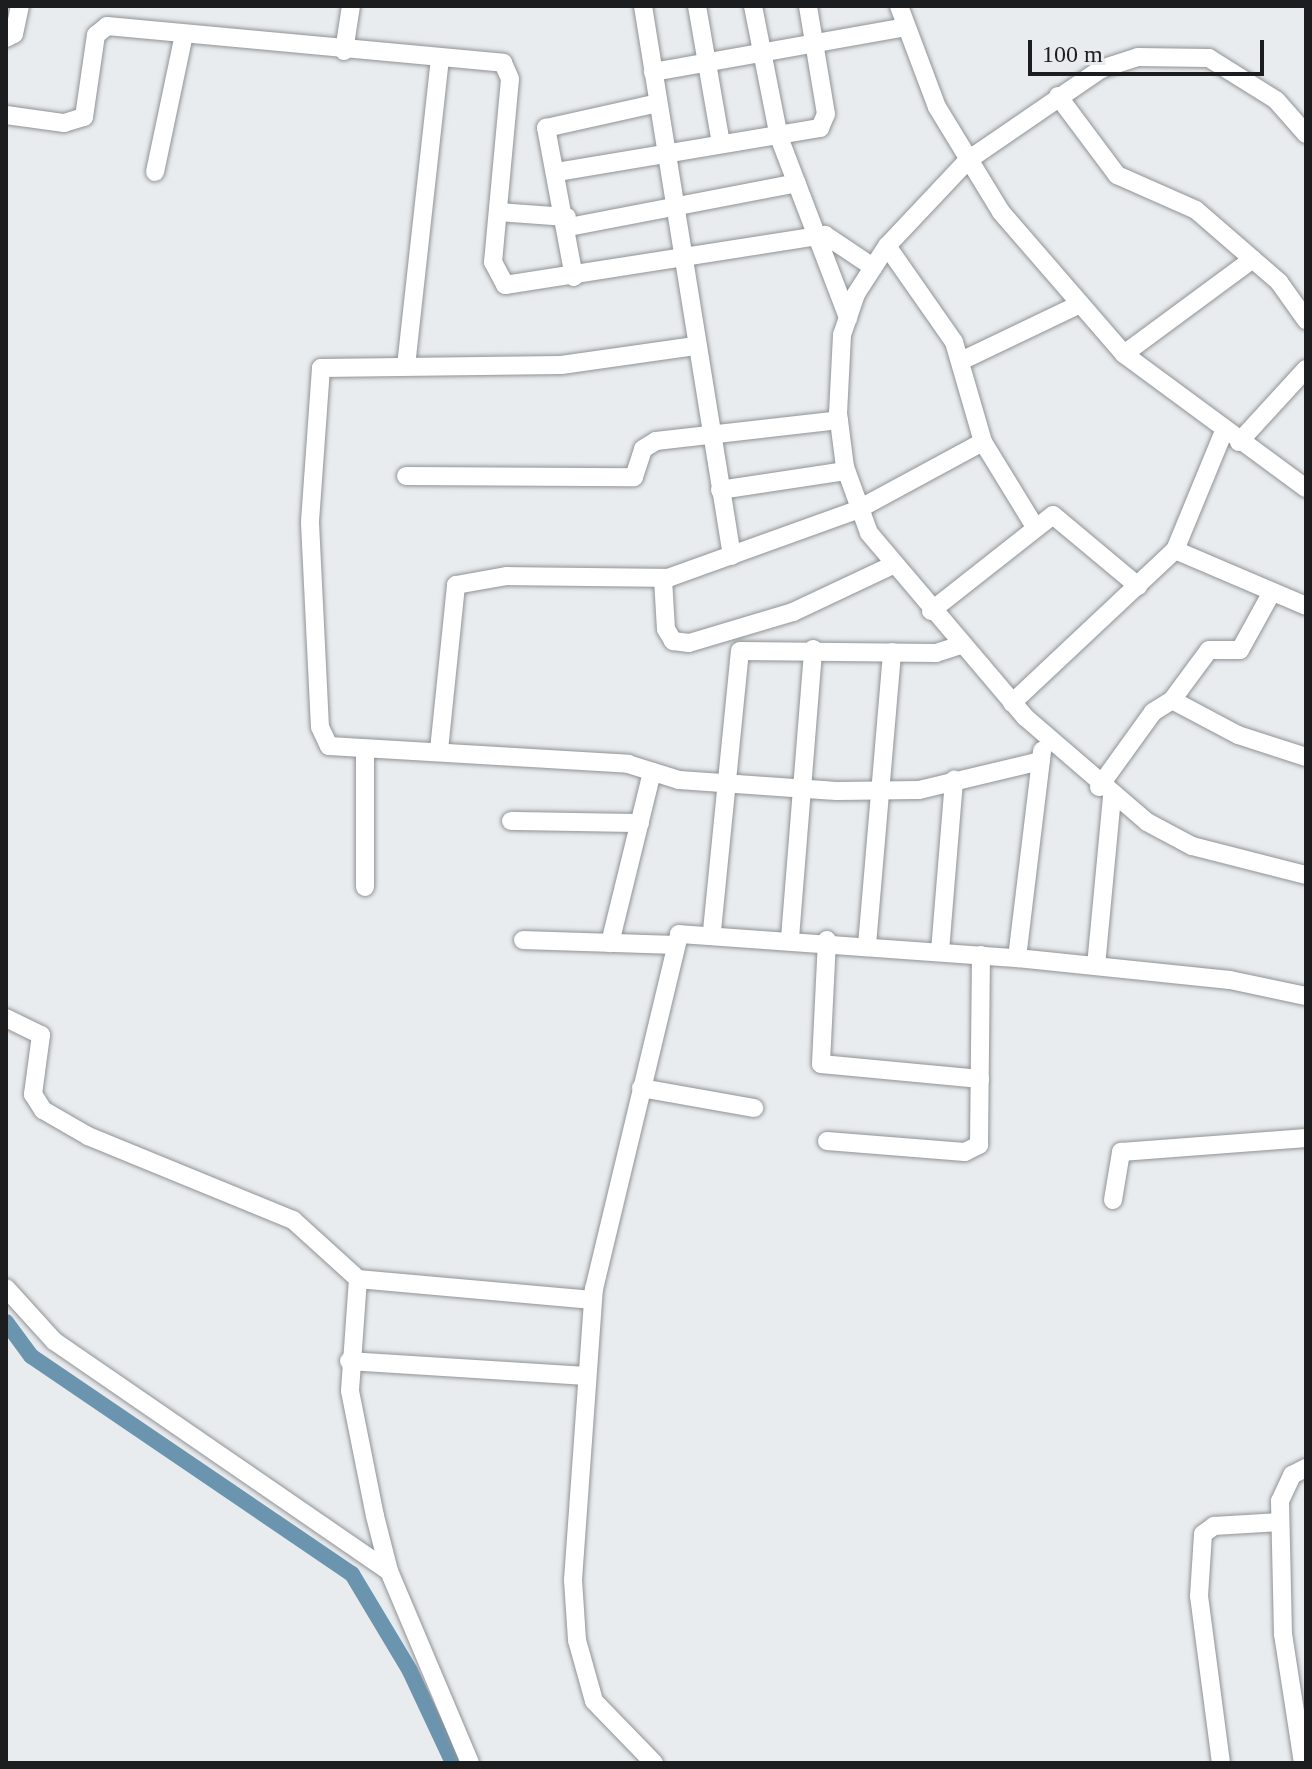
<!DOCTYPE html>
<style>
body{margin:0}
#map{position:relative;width:1312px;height:1769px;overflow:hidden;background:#e9ecef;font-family:Georgia,serif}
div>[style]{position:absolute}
.canal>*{height:16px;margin:-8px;padding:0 8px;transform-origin:8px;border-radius:8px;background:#6b94ae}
.roads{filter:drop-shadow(0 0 2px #909395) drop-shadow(0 0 2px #909395)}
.minor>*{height:18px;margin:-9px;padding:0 9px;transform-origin:9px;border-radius:9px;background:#fff}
span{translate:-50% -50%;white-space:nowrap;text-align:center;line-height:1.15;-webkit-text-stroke:6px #e9ecef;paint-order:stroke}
.frame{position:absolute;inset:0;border:8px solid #1c1d1e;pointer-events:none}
.scale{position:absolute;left:1028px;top:40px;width:236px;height:36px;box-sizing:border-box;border:4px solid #1c1d1e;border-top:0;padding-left:10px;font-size:24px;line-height:28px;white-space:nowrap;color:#1c1d1e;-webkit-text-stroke:6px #e9ecef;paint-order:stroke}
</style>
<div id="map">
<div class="canal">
<div style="left:6px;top:1322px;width:42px;rotate:53.7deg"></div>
<div style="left:31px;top:1356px;width:388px;rotate:34.2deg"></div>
<div style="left:352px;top:1574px;width:113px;rotate:59.1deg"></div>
<div style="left:410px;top:1671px;width:102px;rotate:64.9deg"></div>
</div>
<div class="roads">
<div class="minor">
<div style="left:643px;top:6px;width:557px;rotate:80.81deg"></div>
<div style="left:697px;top:6px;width:140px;rotate:80.1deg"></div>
<div style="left:753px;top:6px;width:134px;rotate:78.8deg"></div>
<div style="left:779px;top:137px;width:194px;rotate:69.1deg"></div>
<div style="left:899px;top:6px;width:108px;rotate:69.4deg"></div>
<div style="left:937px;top:107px;width:123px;rotate:58.6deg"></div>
<div style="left:1001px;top:212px;width:188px;rotate:49.1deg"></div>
<div style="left:1124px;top:354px;width:226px;rotate:36.4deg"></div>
<div style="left:6px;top:38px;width:9px;rotate:-27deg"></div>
<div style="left:14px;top:34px;width:29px;rotate:-78deg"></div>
<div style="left:344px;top:51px;width:46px;rotate:-81.2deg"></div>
<div style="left:653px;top:72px;width:256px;rotate:-10.1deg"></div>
<div style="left:1058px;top:96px;width:99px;rotate:53.2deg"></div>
<div style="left:1117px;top:175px;width:86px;rotate:23.9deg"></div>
<div style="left:1196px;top:210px;width:110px;rotate:40.9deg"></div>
<div style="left:1279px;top:282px;width:47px;rotate:54.6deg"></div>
<div style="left:6px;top:115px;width:59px;rotate:7.9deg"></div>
<div style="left:64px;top:123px;width:21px;rotate:-17deg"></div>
<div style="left:84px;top:117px;width:83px;rotate:-81.7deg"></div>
<div style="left:96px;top:35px;width:14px;rotate:-39deg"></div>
<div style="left:107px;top:26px;width:398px;rotate:5.3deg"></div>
<div style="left:503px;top:63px;width:17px;rotate:66deg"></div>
<div style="left:510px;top:79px;width:184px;rotate:95.3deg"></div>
<div style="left:493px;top:262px;width:26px;rotate:62deg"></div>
<div style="left:505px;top:285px;width:324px;rotate:-8.9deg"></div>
<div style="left:825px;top:235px;width:58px;rotate:33.7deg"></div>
<div style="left:1306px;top:134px;width:45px;rotate:-131.4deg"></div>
<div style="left:1276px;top:100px;width:79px;rotate:-147.9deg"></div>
<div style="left:1209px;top:58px;width:71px;rotate:-179.2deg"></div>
<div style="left:1138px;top:57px;width:39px;rotate:162deg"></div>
<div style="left:1101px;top:69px;width:161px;rotate:145.6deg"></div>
<div style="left:968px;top:160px;width:118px;rotate:133.3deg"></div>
<div style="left:887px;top:246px;width:57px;rotate:122.9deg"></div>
<div style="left:856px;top:294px;width:43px;rotate:108.9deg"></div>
<div style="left:842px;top:335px;width:78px;rotate:92.9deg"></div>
<div style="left:838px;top:413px;width:54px;rotate:82.6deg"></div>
<div style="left:845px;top:467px;width:70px;rotate:70deg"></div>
<div style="left:869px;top:533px;width:241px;rotate:49.7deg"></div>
<div style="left:1025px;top:717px;width:161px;rotate:40.7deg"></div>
<div style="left:1147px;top:822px;width:51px;rotate:28.1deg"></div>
<div style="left:1192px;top:846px;width:118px;rotate:14.3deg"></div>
<div style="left:155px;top:172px;width:141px;rotate:-78.1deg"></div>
<div style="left:557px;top:172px;width:267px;rotate:-9.5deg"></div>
<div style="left:820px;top:128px;width:15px;rotate:-67deg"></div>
<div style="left:826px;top:114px;width:109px;rotate:-99.5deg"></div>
<div style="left:498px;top:212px;width:69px;rotate:4.1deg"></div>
<div style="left:569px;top:227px;width:232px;rotate:-10.9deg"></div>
<div style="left:887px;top:246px;width:117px;rotate:55.1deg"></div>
<div style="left:954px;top:342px;width:104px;rotate:73.8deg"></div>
<div style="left:983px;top:442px;width:100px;rotate:58.5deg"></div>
<div style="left:574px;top:277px;width:152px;rotate:-100.6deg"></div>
<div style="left:546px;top:128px;width:115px;rotate:-12.6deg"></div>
<div style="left:695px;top:346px;width:135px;rotate:171.9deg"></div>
<div style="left:561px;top:365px;width:240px;rotate:179.3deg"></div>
<div style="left:321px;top:368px;width:155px;rotate:94.1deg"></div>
<div style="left:310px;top:523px;width:204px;rotate:87.2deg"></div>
<div style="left:320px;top:727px;width:21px;rotate:65deg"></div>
<div style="left:329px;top:746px;width:300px;rotate:3.4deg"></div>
<div style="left:628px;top:764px;width:53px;rotate:17.4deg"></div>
<div style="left:679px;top:780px;width:158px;rotate:4deg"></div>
<div style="left:837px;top:791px;width:82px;rotate:-0.7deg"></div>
<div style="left:919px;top:790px;width:125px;rotate:-13.4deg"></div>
<div style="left:1124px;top:354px;width:160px;rotate:-36.4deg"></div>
<div style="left:961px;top:361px;width:132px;rotate:-25.6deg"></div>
<div style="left:406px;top:366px;width:310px;rotate:-83.7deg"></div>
<div style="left:1239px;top:442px;width:99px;rotate:-47.5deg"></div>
<div style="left:406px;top:476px;width:228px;rotate:0.3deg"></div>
<div style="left:634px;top:477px;width:29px;rotate:-72deg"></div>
<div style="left:643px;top:449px;width:15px;rotate:-32deg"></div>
<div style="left:656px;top:441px;width:184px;rotate:-6.5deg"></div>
<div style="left:720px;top:490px;width:127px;rotate:-8.6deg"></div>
<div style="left:1175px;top:550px;width:142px;rotate:23.1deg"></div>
<div style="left:663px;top:579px;width:50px;rotate:86.6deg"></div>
<div style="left:666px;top:629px;width:14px;rotate:60deg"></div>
<div style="left:673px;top:641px;width:16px;rotate:7deg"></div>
<div style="left:689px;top:643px;width:109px;rotate:-16.6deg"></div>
<div style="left:793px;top:612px;width:110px;rotate:-25.2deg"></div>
<div style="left:931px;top:611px;width:155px;rotate:-38.2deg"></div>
<div style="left:1053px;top:515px;width:111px;rotate:39.9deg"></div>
<div style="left:1172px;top:700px;width:62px;rotate:-53.5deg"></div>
<div style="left:1209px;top:650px;width:31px"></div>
<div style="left:1240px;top:650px;width:66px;rotate:-61.1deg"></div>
<div style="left:1012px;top:703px;width:224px;rotate:-43.2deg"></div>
<div style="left:1175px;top:550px;width:129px;rotate:-67.6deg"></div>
<div style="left:365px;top:750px;width:137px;rotate:90deg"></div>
<div style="left:439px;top:750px;width:166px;rotate:-84.1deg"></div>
<div style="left:456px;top:585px;width:52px;rotate:-10deg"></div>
<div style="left:507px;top:576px;width:161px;rotate:0.7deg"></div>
<div style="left:668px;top:578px;width:201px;rotate:-19.8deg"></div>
<div style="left:857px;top:510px;width:143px;rotate:-28.4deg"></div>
<div style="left:1099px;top:787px;width:92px;rotate:-54.2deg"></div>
<div style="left:1153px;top:712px;width:22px;rotate:-32deg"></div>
<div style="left:1172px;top:700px;width:75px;rotate:27.9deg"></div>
<div style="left:1238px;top:735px;width:71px;rotate:17.9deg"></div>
<div style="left:511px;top:821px;width:129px;rotate:0.9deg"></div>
<div style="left:712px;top:931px;width:281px;rotate:-84.3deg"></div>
<div style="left:740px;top:651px;width:196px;rotate:0.6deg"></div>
<div style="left:936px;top:653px;width:26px;rotate:-18deg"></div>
<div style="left:790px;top:938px;width:290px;rotate:-85.4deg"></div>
<div style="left:523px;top:940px;width:152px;rotate:1.9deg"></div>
<div style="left:827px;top:940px;width:124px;rotate:92.8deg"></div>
<div style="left:821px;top:1064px;width:160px;rotate:5.4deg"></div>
<div style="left:610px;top:943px;width:176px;rotate:-76.2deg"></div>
<div style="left:867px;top:945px;width:294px;rotate:-85.1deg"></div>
<div style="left:940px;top:951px;width:172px;rotate:-85.3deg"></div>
<div style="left:1017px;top:958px;width:209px;rotate:-83.1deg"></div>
<div style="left:1096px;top:966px;width:170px;rotate:-84.6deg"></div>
<div style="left:6px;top:1018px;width:39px;rotate:26deg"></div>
<div style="left:41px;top:1035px;width:60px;rotate:97.7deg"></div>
<div style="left:33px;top:1094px;width:19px;rotate:58deg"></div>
<div style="left:43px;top:1110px;width:52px;rotate:30deg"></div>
<div style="left:88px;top:1136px;width:222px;rotate:22.3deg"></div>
<div style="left:293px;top:1220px;width:88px;rotate:42.2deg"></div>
<div style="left:358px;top:1279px;width:235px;rotate:5.1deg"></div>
<div style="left:641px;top:1088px;width:115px;rotate:10deg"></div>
<div style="left:827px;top:1141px;width:138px;rotate:4.6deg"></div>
<div style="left:965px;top:1152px;width:16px;rotate:-27deg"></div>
<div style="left:979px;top:1145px;width:190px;rotate:-89.4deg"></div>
<div style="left:1113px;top:1200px;width:49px;rotate:-80.5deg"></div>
<div style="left:1121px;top:1152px;width:186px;rotate:-4.3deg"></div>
<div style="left:358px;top:1279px;width:112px;rotate:94.1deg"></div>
<div style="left:350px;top:1391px;width:127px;rotate:78.7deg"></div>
<div style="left:375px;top:1516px;width:57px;rotate:75.7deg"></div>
<div style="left:389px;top:1571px;width:208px;rotate:67.1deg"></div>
<div style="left:6px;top:1288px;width:72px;rotate:47.8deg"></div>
<div style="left:54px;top:1341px;width:406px;rotate:34.5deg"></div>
<div style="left:349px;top:1361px;width:237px;rotate:3.6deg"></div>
<div style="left:654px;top:1763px;width:86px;rotate:-134.1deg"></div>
<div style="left:594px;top:1701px;width:63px;rotate:-105.6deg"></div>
<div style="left:577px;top:1640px;width:60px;rotate:-93.8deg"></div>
<div style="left:573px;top:1580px;width:292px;rotate:-85.9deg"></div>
<div style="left:594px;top:1289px;width:365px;rotate:-76.5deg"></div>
<div style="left:679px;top:934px;width:339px;rotate:4.1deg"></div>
<div style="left:1017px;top:958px;width:214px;rotate:5.9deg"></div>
<div style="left:1230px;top:980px;width:78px;rotate:11.9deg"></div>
<div style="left:1221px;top:1763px;width:168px;rotate:-97.5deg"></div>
<div style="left:1199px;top:1596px;width:62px;rotate:-86.3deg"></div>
<div style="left:1203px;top:1534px;width:14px;rotate:-36deg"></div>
<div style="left:1214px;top:1526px;width:66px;rotate:-3.5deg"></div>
<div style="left:1303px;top:1763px;width:131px;rotate:-98.8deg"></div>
<div style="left:1283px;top:1634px;width:133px;rotate:-91.3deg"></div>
<div style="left:1280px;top:1501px;width:29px;rotate:-65deg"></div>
<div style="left:1292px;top:1475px;width:16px;rotate:-27deg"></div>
</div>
</div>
<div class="frame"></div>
<div class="scale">100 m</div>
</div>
